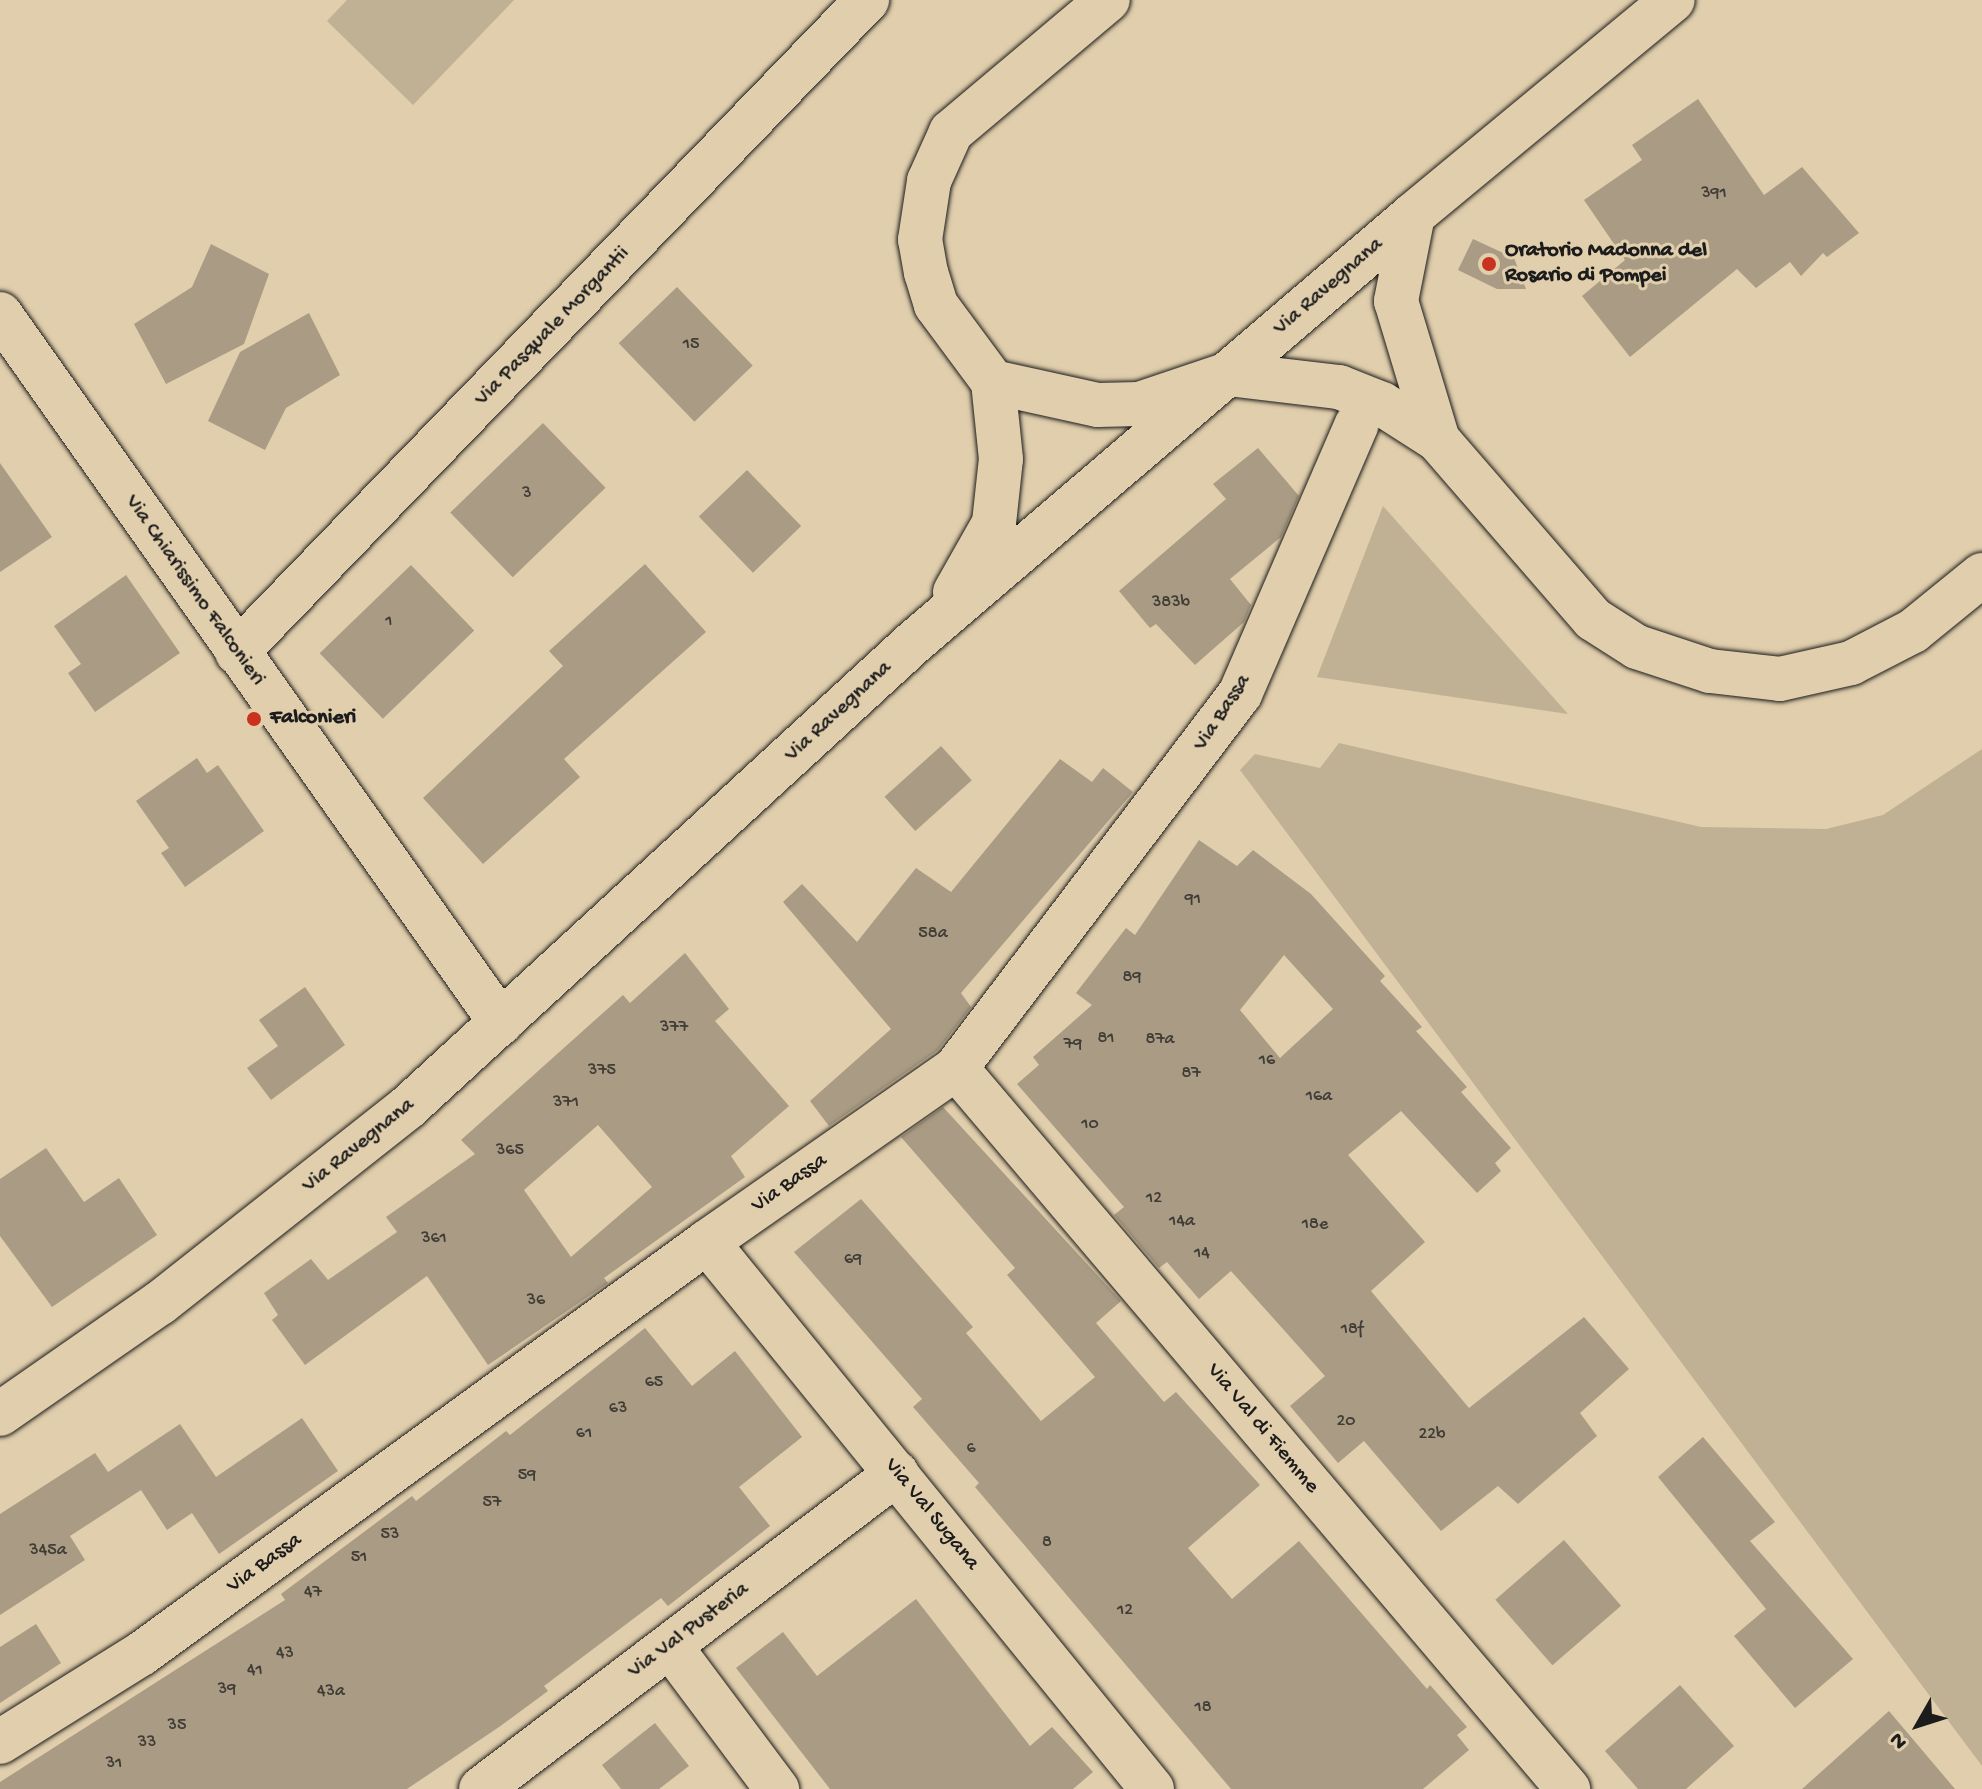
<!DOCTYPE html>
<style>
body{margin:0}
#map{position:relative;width:1982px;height:1789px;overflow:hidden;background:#e0ceac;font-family:"Gochi Hand",sans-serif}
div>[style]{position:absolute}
.green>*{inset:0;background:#c0b194}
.building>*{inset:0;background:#aa9c84;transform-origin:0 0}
.roads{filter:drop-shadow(0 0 2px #1c1c1c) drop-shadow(0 0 2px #1c1c1c)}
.street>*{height:44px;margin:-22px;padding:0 22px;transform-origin:22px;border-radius:22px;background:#e0ceac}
.secondary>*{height:44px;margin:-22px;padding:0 22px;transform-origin:22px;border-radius:22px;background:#e0ceac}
.dots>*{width:22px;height:22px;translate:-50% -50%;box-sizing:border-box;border:4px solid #e0ceac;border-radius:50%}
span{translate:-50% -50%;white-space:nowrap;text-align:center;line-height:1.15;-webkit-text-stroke:6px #e0ceac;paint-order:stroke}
.number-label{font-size:18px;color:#403c36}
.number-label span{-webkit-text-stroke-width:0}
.poi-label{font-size:22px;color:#1c1c1c;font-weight:700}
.left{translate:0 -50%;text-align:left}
.street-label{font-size:22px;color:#1c1c1c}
.north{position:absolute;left:1878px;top:1685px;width:80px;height:80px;-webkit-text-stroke:6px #e0ceac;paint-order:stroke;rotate:231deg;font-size:22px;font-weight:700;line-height:32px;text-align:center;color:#1c1c1c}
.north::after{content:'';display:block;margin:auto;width:28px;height:36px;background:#1c1c1c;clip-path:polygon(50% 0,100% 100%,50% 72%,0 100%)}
</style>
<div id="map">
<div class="green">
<div style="clip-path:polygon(347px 0,514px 0,413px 105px,327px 21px)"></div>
<div style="clip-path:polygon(1383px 506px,1568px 714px,1317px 677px)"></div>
<div style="clip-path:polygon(1339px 743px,1701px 827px,1826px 829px,1883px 815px,1982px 749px,1982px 1766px,1240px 770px,1255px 754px,1320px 768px)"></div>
</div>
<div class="building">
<div style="clip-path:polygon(1698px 99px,1764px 195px,1802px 167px,1859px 233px,1827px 257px,1823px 253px,1801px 276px,1790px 262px,1756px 288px,1737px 269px,1630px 357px,1582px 296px,1625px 260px,1584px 200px,1642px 160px,1632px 145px)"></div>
<div style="clip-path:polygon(1473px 239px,1514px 258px,1526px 289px,1497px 289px,1458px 270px)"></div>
<div style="clip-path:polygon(211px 244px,269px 274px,244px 344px,166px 384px,134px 324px,192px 287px)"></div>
<div style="left:677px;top:287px;width:109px;height:81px;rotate:46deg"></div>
<div style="clip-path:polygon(309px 313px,340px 375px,286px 408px,265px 450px,208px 421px,240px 352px)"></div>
<div style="left:543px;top:423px;width:90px;height:129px;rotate:46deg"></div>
<div style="clip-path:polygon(1258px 448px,1299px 496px,1281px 537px,1230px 579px,1251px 605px,1244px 622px,1195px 665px,1156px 624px,1150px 628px,1119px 591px,1226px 499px,1213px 484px)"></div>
<div style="clip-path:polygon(0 463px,52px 537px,0 572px)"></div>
<div style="left:747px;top:470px;width:78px;height:67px;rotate:46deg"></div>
<div style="clip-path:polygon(645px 564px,706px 632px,564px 759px,580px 777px,483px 864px,423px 798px,563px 666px,549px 651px)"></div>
<div style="left:411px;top:565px;width:91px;height:127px;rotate:46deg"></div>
<div style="clip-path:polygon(126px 575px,180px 653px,95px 712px,68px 673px,81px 664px,54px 626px)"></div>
<div style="left:941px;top:746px;width:46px;height:76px;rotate:48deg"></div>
<div style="clip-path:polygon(197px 758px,207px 773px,218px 765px,264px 831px,185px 887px,161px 853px,169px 848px,136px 801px)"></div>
<div style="clip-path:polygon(1060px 759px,1092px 782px,1103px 768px,1133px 792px,961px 993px,971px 1007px,938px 1050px,829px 1126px,810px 1101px,891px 1029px,783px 902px,802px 884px,857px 942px,916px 868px,951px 892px)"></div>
<div style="clip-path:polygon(evenodd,1199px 840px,1237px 866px,1253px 850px,1311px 894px,1385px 976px,1380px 981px,1422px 1027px,1416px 1031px,1467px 1087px,1461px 1092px,1511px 1148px,1495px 1163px,1501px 1171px,1477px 1193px,1401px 1111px,1348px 1155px,1425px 1242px,1371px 1291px,1469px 1408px,1584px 1317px,1629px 1369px,1580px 1413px,1597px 1436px,1518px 1504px,1498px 1486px,1441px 1531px,1364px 1441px,1338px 1463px,1290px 1406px,1325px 1376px,1231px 1271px,1199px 1299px,1167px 1262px,1159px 1268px,1114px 1215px,1124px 1207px,1017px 1084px,1039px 1065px,1033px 1057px,1092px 1005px,1076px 993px,1126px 928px,1135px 935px,1199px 840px,1284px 955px,1333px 1009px,1280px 1058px,1240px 1010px,1284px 955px)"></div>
<div style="clip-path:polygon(evenodd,685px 953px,729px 1009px,715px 1021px,789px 1106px,731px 1156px,745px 1177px,604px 1278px,608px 1283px,488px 1365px,427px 1276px,305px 1365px,272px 1320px,278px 1315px,264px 1293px,311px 1259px,328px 1280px,397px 1232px,386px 1217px,475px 1154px,461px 1140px,623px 995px,630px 1003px,685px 953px,598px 1125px,652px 1187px,571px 1257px,524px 1190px,598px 1125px)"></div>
<div style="clip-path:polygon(305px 987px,345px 1045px,271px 1100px,247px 1068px,278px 1046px,259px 1020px)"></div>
<div style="clip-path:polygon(943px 1107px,1121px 1301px,1096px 1323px,1164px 1402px,1176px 1392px,1260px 1485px,1188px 1548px,1232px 1599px,1299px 1541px,1427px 1689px,1430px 1685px,1467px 1727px,1457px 1735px,1469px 1750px,1423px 1789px,1231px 1789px,975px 1487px,979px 1483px,913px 1407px,922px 1399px,794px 1252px,861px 1199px,973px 1327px,966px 1333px,1041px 1421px,1095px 1377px,1007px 1275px,1015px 1268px,901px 1137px)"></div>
<div style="clip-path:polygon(46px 1148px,84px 1202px,119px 1178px,157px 1235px,52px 1307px,0 1236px,0 1179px)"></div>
<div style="clip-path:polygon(645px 1328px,692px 1386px,735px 1351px,802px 1437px,739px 1487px,770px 1526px,668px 1606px,661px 1598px,544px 1686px,548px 1691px,499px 1727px,407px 1789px,0 1789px,0 1782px,285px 1600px,281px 1594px,412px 1496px,416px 1501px,506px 1431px,510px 1435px)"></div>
<div style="clip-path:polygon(302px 1418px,338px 1471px,219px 1554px,192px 1513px,167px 1530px,141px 1490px,70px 1536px,85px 1560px,0 1615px,0 1514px,95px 1453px,108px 1472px,180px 1424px,216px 1477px)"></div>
<div style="clip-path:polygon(1703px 1437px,1775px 1522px,1750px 1541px,1853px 1659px,1795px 1708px,1734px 1636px,1766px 1609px,1658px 1477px)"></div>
<div style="left:1564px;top:1540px;width:87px;height:91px;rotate:49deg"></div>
<div style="clip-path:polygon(916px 1599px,1030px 1746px,1052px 1727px,1093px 1772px,1073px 1789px,830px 1789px,736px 1668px,783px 1632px,817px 1676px)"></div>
<div style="clip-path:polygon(36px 1624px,61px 1663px,0 1703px,0 1647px)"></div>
<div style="clip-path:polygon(1680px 1685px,1734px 1746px,1686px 1789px,1638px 1789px,1605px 1751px)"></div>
<div style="clip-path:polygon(1889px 1711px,1955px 1789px,1802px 1789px)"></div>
<div style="clip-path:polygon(655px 1723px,689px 1766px,659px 1789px,621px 1789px,602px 1765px)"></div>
</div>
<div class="roads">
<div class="street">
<div style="left:0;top:314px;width:868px;rotate:54.75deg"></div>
<div style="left:237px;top:652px;width:907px;rotate:-45.98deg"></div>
<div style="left:956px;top:1068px;width:946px;rotate:49.67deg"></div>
<div style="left:707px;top:1242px;width:705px;rotate:50.87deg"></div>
<div style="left:670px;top:1646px;width:179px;rotate:53.2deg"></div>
<div style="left:0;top:1742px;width:166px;rotate:-32deg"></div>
<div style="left:141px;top:1654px;width:700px;rotate:-36.05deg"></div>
<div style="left:707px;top:1242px;width:304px;rotate:-34.9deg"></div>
<div style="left:956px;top:1068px;width:470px;rotate:-52.8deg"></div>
<div style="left:1240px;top:694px;width:294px;rotate:-66.6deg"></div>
<div style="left:481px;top:1789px;width:522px;rotate:-37.22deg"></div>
</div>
<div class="secondary">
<div style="left:1413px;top:215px;width:88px;rotate:101.2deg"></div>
<div style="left:1396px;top:301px;width:145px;rotate:73.2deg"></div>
<div style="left:993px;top:382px;width:107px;rotate:12.4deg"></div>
<div style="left:1098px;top:405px;width:41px;rotate:-1.4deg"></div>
<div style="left:1139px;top:404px;width:94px;rotate:-18.6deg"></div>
<div style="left:1228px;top:374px;width:112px;rotate:6.7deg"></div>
<div style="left:1339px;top:387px;width:46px;rotate:21.6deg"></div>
<div style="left:1382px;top:404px;width:67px;rotate:32.7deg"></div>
<div style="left:1438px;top:440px;width:237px;rotate:49.1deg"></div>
<div style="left:1593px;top:619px;width:52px;rotate:32.5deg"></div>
<div style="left:1637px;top:647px;width:77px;rotate:18.2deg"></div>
<div style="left:1710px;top:671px;width:70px;rotate:6.5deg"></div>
<div style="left:1780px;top:679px;width:73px;rotate:-12.7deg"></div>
<div style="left:1851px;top:663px;width:70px;rotate:-27.3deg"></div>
<div style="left:1913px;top:631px;width:89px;rotate:-39.1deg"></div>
<div style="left:955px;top:592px;width:79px;rotate:-60.5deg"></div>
<div style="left:994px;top:523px;width:64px;rotate:-83.8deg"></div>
<div style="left:1001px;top:459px;width:77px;rotate:-95.9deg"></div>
<div style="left:993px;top:382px;width:96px;rotate:-126.5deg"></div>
<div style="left:936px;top:305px;width:34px;rotate:-107deg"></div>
<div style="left:926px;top:273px;width:34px;rotate:-100deg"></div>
<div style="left:920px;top:240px;width:60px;rotate:-81.3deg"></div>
<div style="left:929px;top:181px;width:54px;rotate:-65.8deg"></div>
<div style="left:951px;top:132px;width:205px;rotate:-40.1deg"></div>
<div style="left:0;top:1414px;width:195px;rotate:-34.8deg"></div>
<div style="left:160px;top:1303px;width:315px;rotate:-38.3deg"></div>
<div style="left:407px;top:1108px;width:687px;rotate:-42.58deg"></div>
<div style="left:913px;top:643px;width:658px;rotate:-40.56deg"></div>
<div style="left:1413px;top:215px;width:337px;rotate:-39.6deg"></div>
</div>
</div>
<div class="dots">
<div style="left:1489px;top:264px;background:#c8321e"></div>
<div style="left:254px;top:719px;background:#c8321e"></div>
</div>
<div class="number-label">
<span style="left:1714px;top:194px">391</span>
<span style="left:691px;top:345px">15</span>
<span style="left:527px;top:494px">3</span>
<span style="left:1171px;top:603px">383b</span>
<span style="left:389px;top:622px">1</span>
<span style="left:1193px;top:900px">91</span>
<span style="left:933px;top:934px">58a</span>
<span style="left:1132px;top:978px">89</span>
<span style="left:674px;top:1028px">377</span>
<span style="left:1106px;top:1039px">81</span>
<span style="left:1160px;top:1040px">87a</span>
<span style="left:1073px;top:1045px">79</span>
<span style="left:1267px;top:1061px">16</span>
<span style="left:602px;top:1071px">375</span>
<span style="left:1191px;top:1074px">87</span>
<span style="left:1319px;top:1097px">16a</span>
<span style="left:566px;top:1103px">371</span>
<span style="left:1090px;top:1125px">10</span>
<span style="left:510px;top:1151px">365</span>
<span style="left:1154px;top:1199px">12</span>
<span style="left:1182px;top:1222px">14a</span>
<span style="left:1315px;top:1225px">18e</span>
<span style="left:434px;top:1239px">361</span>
<span style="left:1202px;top:1254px">14</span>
<span style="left:853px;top:1260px">69</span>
<span style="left:536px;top:1301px">36</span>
<span style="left:1352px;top:1330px">18f</span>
<span style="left:654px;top:1383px">65</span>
<span style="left:618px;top:1409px">63</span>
<span style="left:1346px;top:1422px">20</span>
<span style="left:584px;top:1434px">61</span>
<span style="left:1432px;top:1435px">22b</span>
<span style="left:971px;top:1449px">6</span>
<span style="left:527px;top:1476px">59</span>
<span style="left:492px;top:1503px">57</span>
<span style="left:390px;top:1535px">53</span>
<span style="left:1047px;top:1543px">8</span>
<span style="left:48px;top:1551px">345a</span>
<span style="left:359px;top:1558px">51</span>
<span style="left:313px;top:1593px">47</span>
<span style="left:1125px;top:1611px">12</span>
<span style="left:285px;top:1654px">43</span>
<span style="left:255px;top:1671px">41</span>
<span style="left:227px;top:1690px">39</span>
<span style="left:331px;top:1692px">43a</span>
<span style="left:1203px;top:1708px">18</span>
<span style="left:177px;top:1726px">35</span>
<span style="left:147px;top:1743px">33</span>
<span style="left:114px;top:1764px">31</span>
</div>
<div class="poi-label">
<span class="left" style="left:1505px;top:264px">Oratorio Madonna del<br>Rosario di Pompei</span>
<span class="left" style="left:270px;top:719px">Falconieri</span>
</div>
<div class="street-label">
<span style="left:1329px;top:287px;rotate:-41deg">Via Ravegnana</span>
<span style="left:553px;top:327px;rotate:-46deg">Via Pasquale Morgantii</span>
<span style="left:194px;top:591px;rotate:55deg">Via Chiarissimo Falconieri</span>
<span style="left:839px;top:712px;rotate:-43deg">Via Ravegnana</span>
<span style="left:1223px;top:713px;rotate:-57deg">Via Bassa</span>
<span style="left:359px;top:1146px;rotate:-39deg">Via Ravegnana</span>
<span style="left:790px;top:1184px;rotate:-35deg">Via Bassa</span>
<span style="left:1262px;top:1429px;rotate:50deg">Via Val di Fiemme</span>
<span style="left:931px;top:1515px;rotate:51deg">Via Val Sugana</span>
<span style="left:265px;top:1564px;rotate:-36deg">Via Bassa</span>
<span style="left:689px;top:1631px;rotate:-37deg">Via Val Pusteria</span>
</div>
<div class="north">N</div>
</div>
